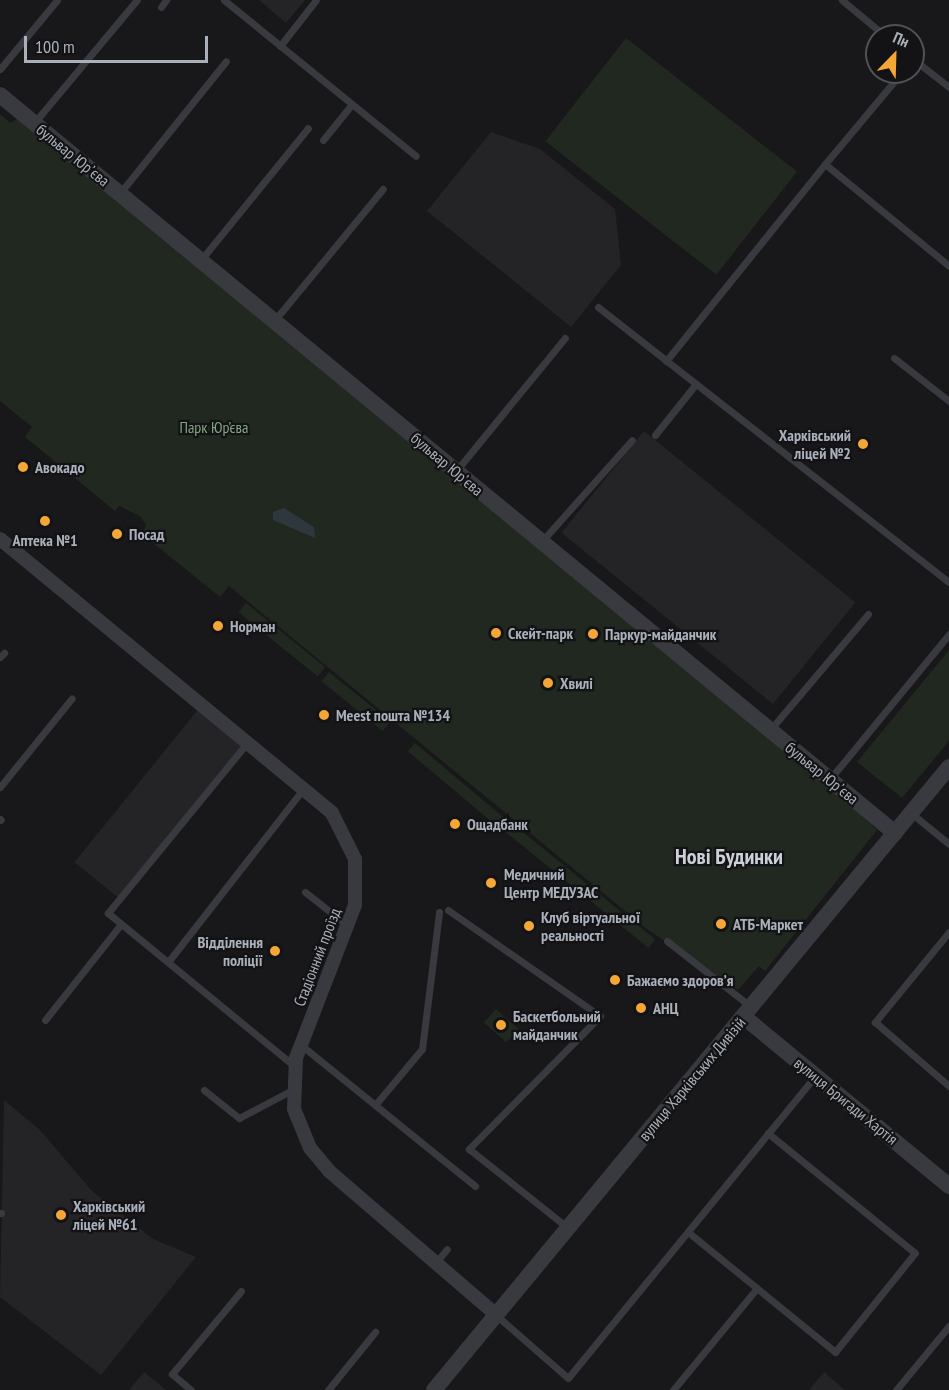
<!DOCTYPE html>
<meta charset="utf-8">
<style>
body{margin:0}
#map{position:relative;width:949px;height:1390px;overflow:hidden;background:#18181a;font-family:"PT Sans Narrow",sans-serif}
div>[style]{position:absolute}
.built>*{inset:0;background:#242427;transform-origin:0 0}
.green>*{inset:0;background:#202820;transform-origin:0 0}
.water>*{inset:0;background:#2d383e}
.service>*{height:7px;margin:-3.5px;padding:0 3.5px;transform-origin:3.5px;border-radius:3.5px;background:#393a3f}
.minor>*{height:14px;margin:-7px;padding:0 7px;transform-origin:7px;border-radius:7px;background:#393a3f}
.tertiary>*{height:16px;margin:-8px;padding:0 8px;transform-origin:8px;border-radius:8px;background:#393a3f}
.dots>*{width:16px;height:16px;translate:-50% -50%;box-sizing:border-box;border:3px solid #131315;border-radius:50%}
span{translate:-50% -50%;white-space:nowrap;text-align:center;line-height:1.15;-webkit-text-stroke:4.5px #131315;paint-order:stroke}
.street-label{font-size:16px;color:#aab0ba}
.park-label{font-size:16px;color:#81a581}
.poi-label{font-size:16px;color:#aab0ba;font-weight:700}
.right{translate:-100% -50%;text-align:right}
.left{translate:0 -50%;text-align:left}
.district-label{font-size:22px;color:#cbcfd6;font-weight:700}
.north{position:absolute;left:865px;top:24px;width:60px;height:60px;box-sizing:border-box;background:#131315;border:2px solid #4f5257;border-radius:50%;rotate:23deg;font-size:16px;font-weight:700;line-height:24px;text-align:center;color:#aab0ba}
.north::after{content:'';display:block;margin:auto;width:21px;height:27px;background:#f4a736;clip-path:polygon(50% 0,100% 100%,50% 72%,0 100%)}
.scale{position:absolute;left:24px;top:36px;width:184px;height:27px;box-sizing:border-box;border:3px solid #aab0ba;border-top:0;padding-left:8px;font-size:18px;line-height:21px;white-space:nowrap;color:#aab0ba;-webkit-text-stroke:4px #131315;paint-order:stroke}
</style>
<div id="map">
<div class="built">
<div style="clip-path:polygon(259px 0,305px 0,286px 23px)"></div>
<div style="clip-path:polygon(491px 132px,540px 149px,615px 209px,621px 265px,571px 327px,427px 211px)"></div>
<div style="left:644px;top:431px;width:272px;height:131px;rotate:39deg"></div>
<div style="left:201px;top:706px;width:59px;height:201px;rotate:39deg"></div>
<div style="clip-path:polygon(4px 1100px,40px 1130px,92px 1191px,153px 1239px,196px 1257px,101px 1375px,0 1297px)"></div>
<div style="clip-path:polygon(144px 1372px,166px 1390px,129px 1390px)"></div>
<div style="clip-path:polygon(824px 1372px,845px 1390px,809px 1390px)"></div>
</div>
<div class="green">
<div style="left:626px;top:38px;width:217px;height:131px;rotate:38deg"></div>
<div style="clip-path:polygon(0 114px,10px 123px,17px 119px,807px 765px,877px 830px,765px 971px,759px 966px,738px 990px,647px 929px,229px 586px,220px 597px,142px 534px,146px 525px,140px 516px,119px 506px,115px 511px,25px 437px,32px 427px,0 401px)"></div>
<div style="left:246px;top:603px;width:102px;height:12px;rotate:39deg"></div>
<div style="clip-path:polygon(949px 650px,949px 741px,902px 798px,857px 762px)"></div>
<div style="left:329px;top:672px;width:79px;height:12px;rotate:39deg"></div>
<div style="left:415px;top:743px;width:119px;height:11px;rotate:40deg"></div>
<div style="left:513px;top:824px;width:183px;height:11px;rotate:39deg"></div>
<div style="left:496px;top:1009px;width:30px;height:18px;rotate:42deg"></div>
</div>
<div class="water">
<div style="clip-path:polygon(284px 508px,314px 527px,315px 538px,273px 520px,273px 512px)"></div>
</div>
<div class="service">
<div style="left:224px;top:0;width:247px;rotate:39.1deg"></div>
<div style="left:842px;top:0;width:56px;rotate:39.9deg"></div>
<div style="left:161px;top:7px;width:9px;rotate:-54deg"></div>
<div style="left:280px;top:46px;width:58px;rotate:-52deg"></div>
<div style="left:913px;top:59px;width:46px;rotate:37.9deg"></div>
<div style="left:0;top:69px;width:89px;rotate:-50.4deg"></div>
<div style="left:34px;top:123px;width:160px;rotate:-50.1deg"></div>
<div style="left:323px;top:140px;width:46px;rotate:-51.1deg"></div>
<div style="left:825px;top:164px;width:120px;rotate:-50.1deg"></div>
<div style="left:120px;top:193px;width:169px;rotate:-51.2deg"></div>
<div style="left:200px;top:261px;width:171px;rotate:-50.9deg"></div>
<div style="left:598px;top:307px;width:446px;rotate:38.1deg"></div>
<div style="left:274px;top:321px;width:171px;rotate:-50.5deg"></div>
<div style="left:894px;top:358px;width:70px;rotate:38deg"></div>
<div style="left:666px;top:361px;width:253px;rotate:-51.1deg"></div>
<div style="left:825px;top:164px;width:161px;rotate:39.4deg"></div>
<div style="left:655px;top:435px;width:64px;rotate:-51.3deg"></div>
<div style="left:456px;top:471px;width:172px;rotate:-50.7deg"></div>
<div style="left:542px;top:541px;width:135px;rotate:-48.3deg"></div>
<div style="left:0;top:657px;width:6px;rotate:-45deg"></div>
<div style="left:770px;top:730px;width:152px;rotate:-49.8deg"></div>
<div style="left:247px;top:743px;width:220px;rotate:129.3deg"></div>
<div style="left:108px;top:913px;width:241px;rotate:39.4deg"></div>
<div style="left:830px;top:779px;width:188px;rotate:-50.6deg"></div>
<div style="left:0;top:787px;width:114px;rotate:-51deg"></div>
<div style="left:911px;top:813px;width:49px;rotate:39.2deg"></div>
<div style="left:0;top:819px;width:1px;rotate:45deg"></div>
<div style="left:305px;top:892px;width:53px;rotate:38.2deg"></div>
<div style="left:448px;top:910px;width:185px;rotate:34.9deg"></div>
<div style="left:600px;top:1016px;width:187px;rotate:134.6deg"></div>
<div style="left:469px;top:1149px;width:127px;rotate:38.6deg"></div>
<div style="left:949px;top:932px;width:117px;rotate:129.4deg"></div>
<div style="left:875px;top:1022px;width:98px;rotate:40.9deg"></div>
<div style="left:667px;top:941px;width:105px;rotate:38.1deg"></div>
<div style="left:168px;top:962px;width:219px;rotate:-52deg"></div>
<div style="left:45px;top:1020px;width:122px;rotate:-51.6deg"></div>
<div style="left:301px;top:1045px;width:224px;rotate:39deg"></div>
<div style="left:204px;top:1090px;width:45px;rotate:38.7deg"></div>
<div style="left:239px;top:1118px;width:60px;rotate:-27.8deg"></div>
<div style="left:375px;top:1105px;width:73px;rotate:-50deg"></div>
<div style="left:422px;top:1049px;width:138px;rotate:-82.9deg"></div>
<div style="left:0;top:1213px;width:1px"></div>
<div style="left:688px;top:1232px;width:190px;rotate:39.2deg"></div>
<div style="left:835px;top:1352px;width:127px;rotate:-51.1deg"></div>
<div style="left:915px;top:1253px;width:190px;rotate:-140.8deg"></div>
<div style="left:438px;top:1260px;width:14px;rotate:-51deg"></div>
<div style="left:497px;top:1316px;width:94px;rotate:41.1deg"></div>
<div style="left:568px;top:1378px;width:389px;rotate:-50.7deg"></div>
<div style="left:191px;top:1390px;width:25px;rotate:-140deg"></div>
<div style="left:172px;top:1374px;width:108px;rotate:-50.3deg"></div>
<div style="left:328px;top:1390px;width:75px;rotate:-51deg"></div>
<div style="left:673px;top:1390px;width:132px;rotate:-50.5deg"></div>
<div style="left:896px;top:1390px;width:83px;rotate:-50.4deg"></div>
</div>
<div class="minor">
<div style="left:0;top:539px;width:430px;rotate:39.5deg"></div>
<div style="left:332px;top:813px;width:51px;rotate:63.4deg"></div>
<div style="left:355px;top:859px;width:46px;rotate:90deg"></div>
<div style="left:355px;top:905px;width:164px;rotate:111.1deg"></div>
<div style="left:296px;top:1058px;width:51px;rotate:92.2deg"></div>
<div style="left:294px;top:1109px;width:42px;rotate:67.7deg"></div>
<div style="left:310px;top:1148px;width:30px;rotate:50deg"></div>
<div style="left:329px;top:1171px;width:219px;rotate:40.7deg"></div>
</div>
<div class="tertiary">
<div style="left:0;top:95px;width:1160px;rotate:39.51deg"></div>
<div style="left:744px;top:1017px;width:266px;rotate:39.5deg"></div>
<div style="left:434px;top:1390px;width:808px;rotate:-50.42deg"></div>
</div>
<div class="dots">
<div style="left:863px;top:444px;background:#f4a736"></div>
<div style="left:23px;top:467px;background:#f4a736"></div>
<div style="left:45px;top:521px;background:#f4a736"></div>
<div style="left:117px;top:534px;background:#f4a736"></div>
<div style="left:218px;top:626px;background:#f4a736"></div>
<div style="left:496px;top:633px;background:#f4a736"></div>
<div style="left:593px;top:634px;background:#f4a736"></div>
<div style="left:548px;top:683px;background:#f4a736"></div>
<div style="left:324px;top:715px;background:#f4a736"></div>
<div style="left:455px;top:824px;background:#f4a736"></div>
<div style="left:491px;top:883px;background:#f4a736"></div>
<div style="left:721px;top:924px;background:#f4a736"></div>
<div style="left:529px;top:926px;background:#f4a736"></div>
<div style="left:275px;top:951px;background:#f4a736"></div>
<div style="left:615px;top:980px;background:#f4a736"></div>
<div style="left:641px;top:1008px;background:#f4a736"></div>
<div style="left:501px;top:1025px;background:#f4a736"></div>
<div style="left:61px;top:1215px;background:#f4a736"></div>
</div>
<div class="street-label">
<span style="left:73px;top:155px;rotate:39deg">бульвар Юрʼєва</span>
<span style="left:447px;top:464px;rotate:40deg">бульвар Юрʼєва</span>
<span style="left:822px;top:773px;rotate:39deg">бульвар Юрʼєва</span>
<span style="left:317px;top:957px;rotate:-69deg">Стадіонний проїзд</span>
<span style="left:692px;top:1079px;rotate:-50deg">вулиця Харківських Дивізій</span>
<span style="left:846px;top:1101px;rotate:39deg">вулиця Бригади Хартія</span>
</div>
<div class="park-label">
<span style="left:214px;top:427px">Парк Юр’єва</span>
</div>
<div class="poi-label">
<span class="right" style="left:851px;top:444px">Харківський<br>ліцей №2</span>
<span class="left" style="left:35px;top:467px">Авокадо</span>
<span class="left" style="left:129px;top:534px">Посад</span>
<span style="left:45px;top:540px">Аптека №1</span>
<span class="left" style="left:230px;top:626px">Норман</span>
<span class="left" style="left:508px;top:633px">Скейт-парк</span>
<span class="left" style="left:605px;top:634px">Паркур-майданчик</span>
<span class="left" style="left:560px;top:683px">Хвилі</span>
<span class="left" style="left:336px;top:715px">Meest пошта №134</span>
<span class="left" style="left:467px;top:824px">Ощадбанк</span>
<span class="left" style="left:504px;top:883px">Медичний<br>Центр МЕДУЗАС</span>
<span class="left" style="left:541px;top:926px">Клуб віртуальної<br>реальності</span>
<span class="left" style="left:733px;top:924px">АТБ-Маркет</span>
<span class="right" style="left:263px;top:951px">Відділення<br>поліції</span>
<span class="left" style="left:627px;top:980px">Бажаємо здоровʼя</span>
<span class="left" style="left:653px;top:1008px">АНЦ</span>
<span class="left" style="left:513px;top:1025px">Баскетбольний<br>майданчик</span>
<span class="left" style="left:73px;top:1215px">Харківський<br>ліцей №61</span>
</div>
<div class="district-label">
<span style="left:729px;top:857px">Нові Будинки</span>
</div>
<div class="north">Пн</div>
<div class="scale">100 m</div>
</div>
